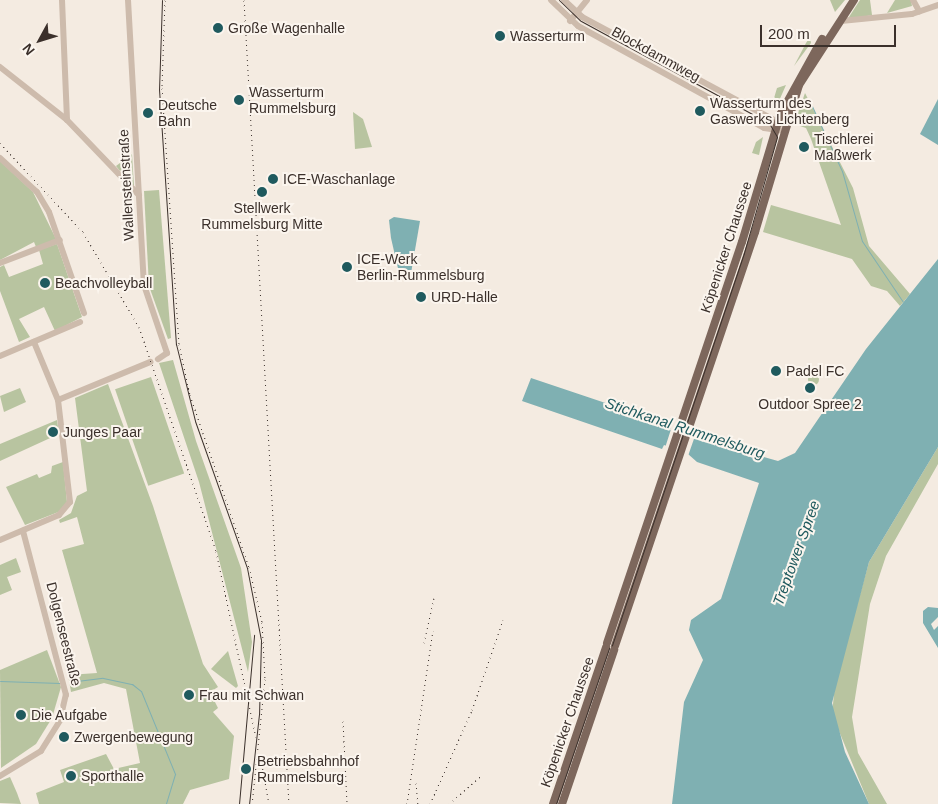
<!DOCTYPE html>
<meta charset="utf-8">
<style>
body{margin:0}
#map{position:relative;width:938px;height:804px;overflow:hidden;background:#f4ebe1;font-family:Arial,sans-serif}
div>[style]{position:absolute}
.green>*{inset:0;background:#b8c4a0;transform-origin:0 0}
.round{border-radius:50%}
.water>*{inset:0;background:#7fb0b2}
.pier>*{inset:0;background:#f4ebe1}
.stream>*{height:1px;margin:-0.5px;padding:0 0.5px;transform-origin:0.5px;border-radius:0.5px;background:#7fb0b2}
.minor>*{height:6px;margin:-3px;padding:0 3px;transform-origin:3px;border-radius:3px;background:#cdbbac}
.major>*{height:8px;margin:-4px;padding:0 4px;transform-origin:4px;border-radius:4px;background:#7d675c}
.tram>*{height:1px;margin:-0.5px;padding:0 0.5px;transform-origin:0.5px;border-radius:0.5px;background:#3b302b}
.rail>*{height:1px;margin-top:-0.5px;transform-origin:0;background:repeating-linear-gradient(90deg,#3b302b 0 1px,transparent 0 5px)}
.dots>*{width:14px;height:14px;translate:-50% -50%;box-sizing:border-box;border:2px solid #fbf5ee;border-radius:50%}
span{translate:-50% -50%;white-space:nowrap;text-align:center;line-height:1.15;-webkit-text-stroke:4px #fbf5ee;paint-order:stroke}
.poi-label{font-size:14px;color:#3b302b}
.left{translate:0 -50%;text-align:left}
.street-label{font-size:14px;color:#3b302b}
.water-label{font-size:15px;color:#1f5a5e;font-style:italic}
.north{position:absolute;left:15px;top:15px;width:50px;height:50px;-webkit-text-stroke:4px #fbf5ee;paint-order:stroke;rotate:231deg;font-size:14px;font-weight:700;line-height:20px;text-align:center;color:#3b302b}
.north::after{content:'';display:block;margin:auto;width:18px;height:22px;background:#3b302b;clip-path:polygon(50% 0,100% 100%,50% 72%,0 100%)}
.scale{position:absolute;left:760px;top:25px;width:136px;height:22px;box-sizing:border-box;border:2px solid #3b302b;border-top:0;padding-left:6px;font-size:15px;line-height:18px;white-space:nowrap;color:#3b302b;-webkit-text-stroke:4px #fbf5ee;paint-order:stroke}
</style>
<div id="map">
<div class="green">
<div style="clip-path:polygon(830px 0,845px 0,835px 12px)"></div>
<div style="clip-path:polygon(860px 0,870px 0,872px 15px,847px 20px)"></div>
<div style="clip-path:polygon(895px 0,911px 0,912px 6px,887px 13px)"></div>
<div style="clip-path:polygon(810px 37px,811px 43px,794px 66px,806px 43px)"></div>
<div style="clip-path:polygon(786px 85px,775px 110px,764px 109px,772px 105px,777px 88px)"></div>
<div style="clip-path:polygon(805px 93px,853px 188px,869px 246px,910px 294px,900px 306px,887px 291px,871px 286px,852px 259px,763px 232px,771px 205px,841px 225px,811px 139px,806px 128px,794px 124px)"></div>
<div style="clip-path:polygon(353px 112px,363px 119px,372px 147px,355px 149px)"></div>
<div style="clip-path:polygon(763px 137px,759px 155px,752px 153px,756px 142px)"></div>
<div style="clip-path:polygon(132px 154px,134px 186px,121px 172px,127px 169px,125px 166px,120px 171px,116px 166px)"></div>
<div style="clip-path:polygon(0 161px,33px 192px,56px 239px,36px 247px,34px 242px,0 260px)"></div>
<div style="clip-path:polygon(159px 190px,171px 338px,168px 339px,149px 286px,144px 191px)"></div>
<div style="clip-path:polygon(57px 244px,82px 317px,55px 331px,44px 307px,19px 319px,30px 337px,19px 342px,0 291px,0 267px,4px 265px,9px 277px,43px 264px,39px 250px)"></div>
<div style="clip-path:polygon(173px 360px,196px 441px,241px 568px,252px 642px,248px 672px,199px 482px,159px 363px)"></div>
<div class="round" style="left:807.5px;top:373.5px;width:11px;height:11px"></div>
<div style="left:151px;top:377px;width:102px;height:38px;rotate:71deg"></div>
<div class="round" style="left:804px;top:382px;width:12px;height:12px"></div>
<div style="clip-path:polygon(108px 384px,153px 506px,203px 664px,218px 687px,210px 692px,218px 708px,213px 712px,234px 736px,229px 779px,190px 790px,183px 804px,39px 804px,36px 793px,64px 782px,60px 770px,106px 754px,114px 769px,140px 763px,126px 689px,104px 683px,71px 692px,68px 675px,97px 673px,62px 550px,84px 544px,77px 517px,60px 523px,59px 520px,71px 513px,77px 496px,87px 491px,75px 398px)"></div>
<div style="clip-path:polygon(20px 388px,26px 402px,4px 412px,0 396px)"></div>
<div style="clip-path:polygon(57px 420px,59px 434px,0 461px,0 444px)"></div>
<div style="clip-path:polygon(938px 447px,938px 464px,886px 556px,870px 604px,852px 717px,858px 753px,887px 804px,869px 804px,832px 714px,835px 684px,869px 562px)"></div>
<div style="clip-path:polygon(63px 462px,67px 502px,61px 511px,25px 525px,6px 487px,37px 474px,39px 478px,51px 473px,52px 466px)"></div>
<div style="clip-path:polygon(16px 558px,21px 572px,7px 577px,12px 590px,0 595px,0 565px)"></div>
<div style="clip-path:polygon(47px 650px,61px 687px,52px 718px,36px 744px,1px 768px,0 670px)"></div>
<div style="clip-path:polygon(228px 651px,238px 686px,236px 688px,211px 669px)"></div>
<div style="clip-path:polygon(10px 777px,17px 793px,21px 804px,0 803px,0 781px)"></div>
</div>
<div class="water">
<div style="clip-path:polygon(938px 99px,938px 145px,920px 134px)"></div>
<div style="clip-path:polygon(394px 217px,420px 221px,410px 279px,400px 277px,391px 238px,389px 220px)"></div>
<div style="clip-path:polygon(938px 259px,938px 447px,869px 562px,832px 703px,845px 752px,869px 804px,672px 804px,684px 702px,703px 660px,689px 630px,691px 620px,721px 599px,759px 483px,697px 462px,688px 454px,664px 445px,662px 449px,522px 401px,531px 378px,671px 425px,670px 430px,778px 461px,795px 453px,866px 349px)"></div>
<div style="clip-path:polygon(928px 607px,938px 608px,938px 617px,931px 624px,934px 630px,938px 626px,938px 648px,923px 623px,923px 611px)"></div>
</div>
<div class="pier">
<div style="clip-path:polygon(673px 423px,673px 429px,695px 436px,688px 456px,664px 451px)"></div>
</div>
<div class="stream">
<div style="left:811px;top:104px;width:74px;rotate:65.2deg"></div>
<div style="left:842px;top:171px;width:73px;rotate:74.1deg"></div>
<div style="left:862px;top:241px;width:73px;rotate:56.1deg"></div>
<div style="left:0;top:681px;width:60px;rotate:1.9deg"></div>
<div style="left:69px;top:682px;width:34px;rotate:-7deg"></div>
<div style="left:103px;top:678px;width:30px;rotate:12deg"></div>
<div style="left:132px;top:684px;width:11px;rotate:38deg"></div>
<div style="left:141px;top:691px;width:90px;rotate:67.7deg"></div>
<div style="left:175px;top:774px;width:31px;rotate:107deg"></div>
</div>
<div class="minor">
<div style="left:62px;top:0;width:120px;rotate:87.6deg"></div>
<div style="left:128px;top:0;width:285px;rotate:86.8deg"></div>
<div style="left:144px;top:285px;width:72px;rotate:71.3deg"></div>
<div style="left:167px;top:353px;width:11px;rotate:146deg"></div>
<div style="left:551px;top:0;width:37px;rotate:44deg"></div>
<div style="left:578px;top:26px;width:212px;rotate:28.7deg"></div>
<div style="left:764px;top:128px;width:21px;rotate:8deg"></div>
<div style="left:564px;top:0;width:25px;rotate:43deg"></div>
<div style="left:582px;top:17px;width:233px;rotate:28.2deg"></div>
<div style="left:913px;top:0;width:13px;rotate:61deg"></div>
<div style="left:570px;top:21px;width:27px;rotate:-51deg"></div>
<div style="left:841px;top:21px;width:71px;rotate:-5.6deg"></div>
<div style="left:912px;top:14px;width:28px;rotate:-19deg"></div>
<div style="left:0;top:67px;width:85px;rotate:38.3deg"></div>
<div style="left:67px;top:120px;width:104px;rotate:46.2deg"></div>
<div style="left:0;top:158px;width:50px;rotate:42.6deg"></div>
<div style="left:37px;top:192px;width:23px;rotate:59deg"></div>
<div style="left:49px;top:212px;width:107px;rotate:70.9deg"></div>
<div style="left:0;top:263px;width:64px;rotate:-21deg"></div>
<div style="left:0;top:356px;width:87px;rotate:-23deg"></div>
<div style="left:58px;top:400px;width:100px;rotate:-22.4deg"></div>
<div style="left:0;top:540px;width:64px;rotate:-23deg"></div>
<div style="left:59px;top:515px;width:17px;rotate:-50deg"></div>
<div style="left:70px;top:502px;width:103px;rotate:-96.7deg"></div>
<div style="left:58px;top:400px;width:63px;rotate:-112.5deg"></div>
<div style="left:0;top:776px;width:48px;rotate:-31.4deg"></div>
<div style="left:41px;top:751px;width:36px;rotate:-58deg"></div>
<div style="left:60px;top:720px;width:26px;rotate:-77deg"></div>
<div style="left:66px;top:695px;width:170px;rotate:-104.7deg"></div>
</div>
<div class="major">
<div style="left:607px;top:643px;width:423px;rotate:-71.4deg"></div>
<div style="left:742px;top:242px;width:133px;rotate:-73.3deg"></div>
<div style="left:780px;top:115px;width:87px;rotate:-61.1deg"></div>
<div style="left:615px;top:646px;width:437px;rotate:-71.3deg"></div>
<div style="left:755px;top:232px;width:153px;rotate:-73.3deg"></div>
<div style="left:799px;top:85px;width:101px;rotate:-57.1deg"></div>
<div style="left:553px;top:804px;width:166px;rotate:-71.3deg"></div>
<div style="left:562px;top:804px;width:163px;rotate:-71.3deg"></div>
</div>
<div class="tram">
<div style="left:162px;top:0;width:89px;rotate:91.9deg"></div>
<div style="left:159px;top:89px;width:256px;rotate:86.2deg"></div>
<div style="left:176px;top:344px;width:79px;rotate:76.1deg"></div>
<div style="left:195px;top:421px;width:156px;rotate:70.5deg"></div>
<div style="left:247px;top:568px;width:73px;rotate:79deg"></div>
<div style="left:261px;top:640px;width:74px;rotate:91.5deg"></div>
<div style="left:259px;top:714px;width:91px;rotate:96.3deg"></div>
<div style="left:559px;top:0;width:30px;rotate:44deg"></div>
<div style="left:581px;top:21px;width:214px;rotate:28.5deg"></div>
<div style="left:769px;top:123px;width:16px;rotate:60deg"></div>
<div style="left:777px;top:137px;width:121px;rotate:105.9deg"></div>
<div style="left:744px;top:253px;width:414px;rotate:108.6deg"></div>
<div style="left:239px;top:804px;width:170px;rotate:-84.9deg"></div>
<div style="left:556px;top:804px;width:165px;rotate:-71.2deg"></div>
</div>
<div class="rail">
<div style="left:165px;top:0;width:88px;rotate:92deg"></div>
<div style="left:162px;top:88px;width:257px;rotate:86.2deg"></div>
<div style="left:179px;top:344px;width:52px;rotate:77.8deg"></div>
<div style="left:190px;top:395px;width:182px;rotate:71.1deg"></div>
<div style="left:249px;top:567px;width:57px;rotate:76.7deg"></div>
<div style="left:262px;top:622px;width:57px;rotate:87deg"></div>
<div style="left:265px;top:679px;width:126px;rotate:95.9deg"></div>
<div style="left:244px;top:0;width:805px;rotate:86.8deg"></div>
<div style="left:0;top:143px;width:122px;rotate:47deg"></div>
<div style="left:83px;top:232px;width:110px;rotate:59.5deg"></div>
<div style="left:139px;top:327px;width:237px;rotate:71deg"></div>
<div style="left:216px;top:551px;width:190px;rotate:77.9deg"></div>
<div style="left:424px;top:643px;width:46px;rotate:-77.5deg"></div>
<div style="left:343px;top:721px;width:83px;rotate:87.2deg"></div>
<div style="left:260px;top:754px;width:51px;rotate:79.8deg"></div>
<div style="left:416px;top:783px;width:21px;rotate:85deg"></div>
<div style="left:407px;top:804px;width:175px;rotate:-81.5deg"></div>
<div style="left:430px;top:804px;width:103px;rotate:-65.9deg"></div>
<div style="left:472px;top:710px;width:95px;rotate:-71deg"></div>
<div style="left:449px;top:804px;width:44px;rotate:-41.3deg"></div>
</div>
<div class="dots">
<div style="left:218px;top:28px;background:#1f5a5e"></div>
<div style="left:500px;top:36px;background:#1f5a5e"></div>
<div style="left:239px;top:100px;background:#1f5a5e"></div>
<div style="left:700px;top:111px;background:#1f5a5e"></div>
<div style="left:148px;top:113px;background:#1f5a5e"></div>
<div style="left:804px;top:147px;background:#1f5a5e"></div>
<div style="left:273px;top:179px;background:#1f5a5e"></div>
<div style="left:262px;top:192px;background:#1f5a5e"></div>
<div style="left:347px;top:267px;background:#1f5a5e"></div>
<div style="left:45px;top:283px;background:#1f5a5e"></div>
<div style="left:421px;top:297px;background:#1f5a5e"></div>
<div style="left:776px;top:371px;background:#1f5a5e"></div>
<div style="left:810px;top:388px;background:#1f5a5e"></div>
<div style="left:53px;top:432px;background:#1f5a5e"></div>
<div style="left:189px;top:695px;background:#1f5a5e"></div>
<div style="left:21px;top:715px;background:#1f5a5e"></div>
<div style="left:64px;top:737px;background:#1f5a5e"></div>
<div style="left:246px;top:769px;background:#1f5a5e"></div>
<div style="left:71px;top:776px;background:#1f5a5e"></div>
</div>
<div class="poi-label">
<span class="left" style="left:228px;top:28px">Große Wagenhalle</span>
<span class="left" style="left:510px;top:36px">Wasserturm</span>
<span class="left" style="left:249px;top:100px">Wasserturm<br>Rummelsburg</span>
<span class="left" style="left:710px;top:111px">Wasserturm des<br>Gaswerks Lichtenberg</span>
<span class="left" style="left:158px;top:113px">Deutsche<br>Bahn</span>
<span class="left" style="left:814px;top:147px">Tischlerei<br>Maßwerk</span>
<span class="left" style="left:283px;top:179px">ICE-Waschanlage</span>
<span style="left:262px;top:216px">Stellwerk<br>Rummelsburg Mitte</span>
<span class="left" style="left:357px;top:267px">ICE-Werk<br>Berlin-Rummelsburg</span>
<span class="left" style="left:55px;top:283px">Beachvolleyball</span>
<span class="left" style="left:431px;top:297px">URD-Halle</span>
<span class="left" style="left:786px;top:371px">Padel FC</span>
<span style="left:810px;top:404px">Outdoor Spree 2</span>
<span class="left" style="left:63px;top:432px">Junges Paar</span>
<span class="left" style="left:199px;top:695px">Frau mit Schwan</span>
<span class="left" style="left:31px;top:715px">Die Aufgabe</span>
<span class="left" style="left:74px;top:737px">Zwergenbewegung</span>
<span class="left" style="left:257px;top:769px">Betriebsbahnhof<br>Rummelsburg</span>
<span class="left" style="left:81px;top:776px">Sporthalle</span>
</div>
<div class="street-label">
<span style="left:656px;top:54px;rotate:29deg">Blockdammweg</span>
<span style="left:126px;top:185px;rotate:-93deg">Wallensteinstraße</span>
<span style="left:726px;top:247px;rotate:-72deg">Köpenicker Chaussee</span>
<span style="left:64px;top:634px;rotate:76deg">Dolgenseestraße</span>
<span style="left:567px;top:722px;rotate:-71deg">Köpenicker Chaussee</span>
</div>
<div class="water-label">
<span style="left:685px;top:428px;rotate:18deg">Stichkanal Rummelsburg</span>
<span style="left:796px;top:553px;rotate:-70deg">Treptower Spree</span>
</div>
<div class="north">N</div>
<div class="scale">200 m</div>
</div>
